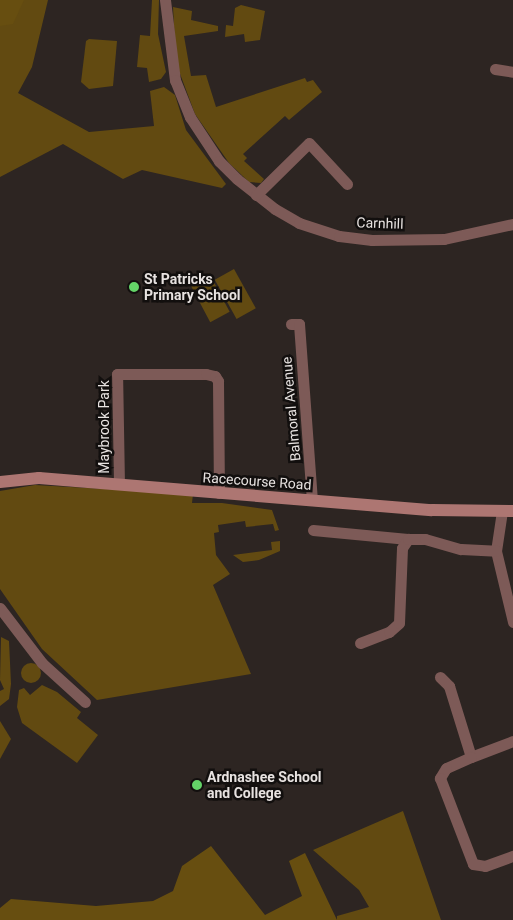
<!DOCTYPE html>
<style>
body{margin:0}
#map{position:relative;width:513px;height:920px;overflow:hidden;background:#2d2522;font-family:Roboto,sans-serif}
div>[style]{position:absolute}
.green>*{inset:0;background:#624a11;transform-origin:0 0}
.round{border-radius:50%}
.forest>*{inset:0;background:#674e10}
.minor>*{height:11px;margin:-5.5px;padding:0 5.5px;transform-origin:5.5px;border-radius:5.5px;background:#7d5a57}
.secondary>*{height:12px;margin:-6px;padding:0 6px;transform-origin:6px;border-radius:6px;background:#ad7672}
.dots>*{width:14px;height:14px;translate:-50% -50%;box-sizing:border-box;border:2px solid #120f0e;border-radius:50%}
span{translate:-50% -50%;white-space:nowrap;text-align:center;line-height:1.15;-webkit-text-stroke:5px #120f0e;paint-order:stroke}
.street-label{font-size:14px;color:#e7e2e0}
.poi-label{font-size:14px;color:#e7e2e0;font-weight:700}
.left{translate:0 -50%;text-align:left}
</style>
<div id="map">
<div class="green">
<div style="clip-path:polygon(0 0,48px 0,32px 67px,18px 93px,89px 132px,154px 126px,150px 91px,164px 87px,175px 95px,186px 130px,226px 184px,222px 188px,142px 170px,123px 179px,63px 144px,0 177px)"></div>
<div style="clip-path:polygon(152px 0,159px 0,158px 34px,166px 72px,161px 79px,149px 82px,147px 68px,137px 67px,140px 35px,150px 36px)"></div>
<div style="clip-path:polygon(241px 5px,265px 11px,260px 40px,245px 42px,244px 34px,225px 37px,226px 25px,233px 26px,235px 8px)"></div>
<div style="clip-path:polygon(173px 7px,192px 11px,191px 20px,218px 26px,218px 31px,184px 36px,191px 76px,206px 75px,216px 107px,305px 78px,307px 82px,313px 80px,322px 92px,289px 120px,285px 116px,243px 154px,247px 158px,244px 161px,264px 179px,261px 183px,249px 182px,229px 163px,195px 114px,176px 63px)"></div>
<div style="clip-path:polygon(89px 39px,117px 41px,113px 86px,89px 89px,81px 82px,86px 41px)"></div>
<div style="left:234px;top:269px;width:45px;height:22px;rotate:61deg"></div>
<div style="left:209px;top:273px;width:44px;height:22px;rotate:62deg"></div>
<div style="clip-path:polygon(35px 485px,193px 494px,192px 503px,222px 503px,272px 510px,279px 530px,275px 531px,273px 524px,246px 527px,245px 521px,218px 525px,219px 532px,214px 533px,216px 555px,230px 574px,213px 585px,251px 674px,97px 700px,42px 649px,0 589px,0 491px)"></div>
<div style="clip-path:polygon(280px 541px,280px 551px,259px 560px,243px 562px,233px 555px,272px 550px,271px 542px)"></div>
<div style="clip-path:polygon(1px 637px,9px 641px,11px 684px,9px 699px,0 706px,0 691px,4px 689px,0 680px)"></div>
<div class="round" style="left:21px;top:663px;width:20px;height:20px"></div>
<div style="clip-path:polygon(42px 685px,57px 692px,81px 712px,77px 718px,98px 735px,77px 763px,22px 723px,17px 707px,19px 690px,24px 688px,30px 695px)"></div>
<div style="clip-path:polygon(0 721px,11px 739px,0 759px)"></div>
<div style="clip-path:polygon(403px 811px,441px 920px,337px 920px,337px 916px,369px 907px,359px 890px,313px 850px)"></div>
</div>
<div class="forest">
<div style="clip-path:polygon(0 0,24px 0,13px 24px,0 26px)"></div>
<div style="clip-path:polygon(211px 846px,265px 915px,302px 896px,289px 861px,305px 853px,337px 920px,0 920px,0 908px,11px 899px,96px 906px,153px 901px,173px 891px,182px 866px)"></div>
</div>
<div class="minor">
<div style="left:165px;top:0;width:81px;rotate:82.9deg"></div>
<div style="left:175px;top:80px;width:40px;rotate:68deg"></div>
<div style="left:190px;top:117px;width:53px;rotate:56.6deg"></div>
<div style="left:219px;top:161px;width:25px;rotate:45deg"></div>
<div style="left:237px;top:179px;width:48px;rotate:38.3deg"></div>
<div style="left:275px;top:209px;width:28px;rotate:30deg"></div>
<div style="left:299px;top:223px;width:42px;rotate:18deg"></div>
<div style="left:339px;top:236px;width:33px;rotate:7deg"></div>
<div style="left:372px;top:240px;width:72px;rotate:-0.8deg"></div>
<div style="left:444px;top:239px;width:71px;rotate:-12.3deg"></div>
<div style="left:495px;top:69px;width:18px;rotate:9deg"></div>
<div style="left:256px;top:195px;width:74px;rotate:-44.5deg"></div>
<div style="left:309px;top:143px;width:56px;rotate:47.2deg"></div>
<div style="left:291px;top:324px;width:8px"></div>
<div style="left:299px;top:324px;width:176px;rotate:85.8deg"></div>
<div style="left:119px;top:484px;width:110px;rotate:-91deg"></div>
<div style="left:117px;top:374px;width:89px"></div>
<div style="left:206px;top:374px;width:9px;rotate:13deg"></div>
<div style="left:215px;top:376px;width:6px;rotate:59deg"></div>
<div style="left:218px;top:381px;width:112px;rotate:89.5deg"></div>
<div style="left:502px;top:511px;width:40px;rotate:98.5deg"></div>
<div style="left:496px;top:551px;width:73px;rotate:76.5deg"></div>
<div style="left:313px;top:530px;width:95px;rotate:5.4deg"></div>
<div style="left:0;top:608px;width:69px;rotate:52.6deg"></div>
<div style="left:42px;top:663px;width:58px;rotate:42.2deg"></div>
<div style="left:360px;top:643px;width:31px;rotate:-21deg"></div>
<div style="left:389px;top:632px;width:13px;rotate:-42deg"></div>
<div style="left:399px;top:623px;width:75px;rotate:-87.7deg"></div>
<div style="left:402px;top:548px;width:11px;rotate:-56deg"></div>
<div style="left:408px;top:539px;width:17px"></div>
<div style="left:425px;top:539px;width:37px;rotate:16deg"></div>
<div style="left:461px;top:549px;width:35px;rotate:3deg"></div>
<div style="left:440px;top:677px;width:13px;rotate:45deg"></div>
<div style="left:449px;top:686px;width:74px;rotate:72.8deg"></div>
<div style="left:471px;top:757px;width:45px;rotate:-20.9deg"></div>
<div style="left:471px;top:757px;width:27px;rotate:156deg"></div>
<div style="left:446px;top:768px;width:12px;rotate:121deg"></div>
<div style="left:440px;top:778px;width:92px;rotate:69deg"></div>
<div style="left:473px;top:864px;width:12px;rotate:9deg"></div>
<div style="left:485px;top:866px;width:30px;rotate:-20deg"></div>
</div>
<div class="secondary">
<div style="left:0;top:482px;width:39px;rotate:-6deg"></div>
<div style="left:39px;top:478px;width:394px;rotate:4.7deg"></div>
<div style="left:432px;top:510px;width:81px;rotate:0.7deg"></div>
</div>
<div class="dots">
<div style="left:134px;top:287px;background:#64d468"></div>
<div style="left:197px;top:785px;background:#64d468"></div>
</div>
<div class="street-label">
<span style="left:380px;top:223px;rotate:2deg">Carnhill</span>
<span style="left:291px;top:409px;rotate:-95deg">Balmoral Avenue</span>
<span style="left:104px;top:427px;rotate:-90deg">Maybrook Park</span>
<span style="left:257px;top:481px;rotate:4deg">Racecourse Road</span>
</div>
<div class="poi-label">
<span class="left" style="left:144px;top:287px">St Patricks<br>Primary School</span>
<span class="left" style="left:207px;top:785px">Ardnashee School<br>and College</span>
</div>
</div>
